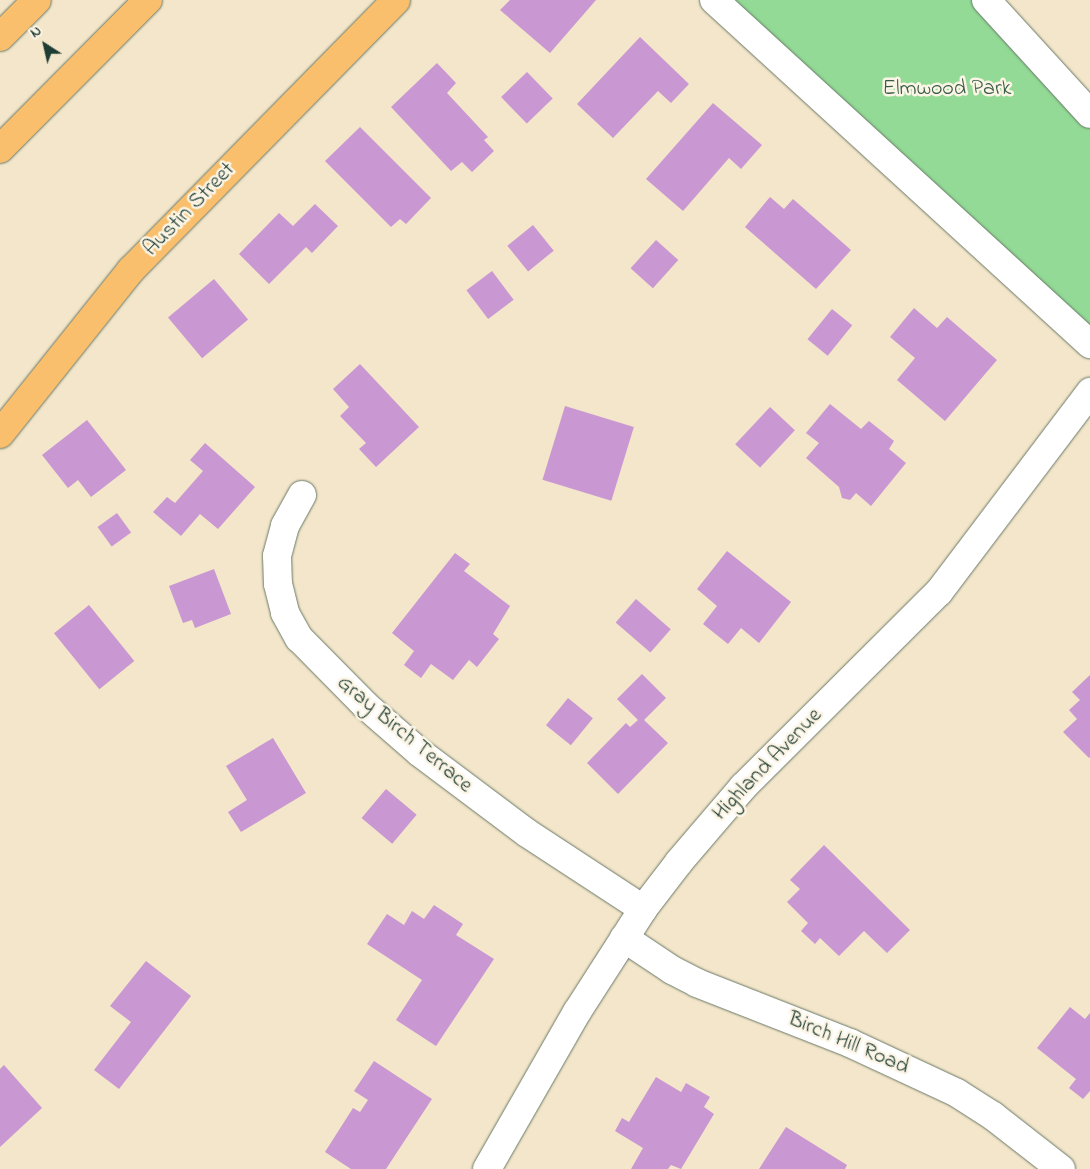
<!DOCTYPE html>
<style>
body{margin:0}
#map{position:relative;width:1090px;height:1169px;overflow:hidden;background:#f3e6ca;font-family:"Indie Flower",sans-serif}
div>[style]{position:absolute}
.green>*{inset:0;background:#92da95}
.building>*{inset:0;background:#c997d2;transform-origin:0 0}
.roads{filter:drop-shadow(0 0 1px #697868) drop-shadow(0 0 1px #697868)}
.minor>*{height:28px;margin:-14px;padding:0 14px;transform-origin:14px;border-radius:14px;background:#fff}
.major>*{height:28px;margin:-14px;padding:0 14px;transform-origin:14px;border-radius:14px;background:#f9bf6c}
.highway>*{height:28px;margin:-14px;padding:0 14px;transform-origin:14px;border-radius:14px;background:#f9bf6c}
span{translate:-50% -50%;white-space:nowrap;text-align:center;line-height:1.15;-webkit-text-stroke:5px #fcf5e5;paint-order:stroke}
.park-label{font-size:22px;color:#365c47}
.street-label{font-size:22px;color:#1f3d34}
.north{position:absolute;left:20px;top:20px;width:50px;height:50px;-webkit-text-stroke:4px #fcf5e5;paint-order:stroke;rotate:325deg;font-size:14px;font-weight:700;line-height:20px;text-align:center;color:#1f3d34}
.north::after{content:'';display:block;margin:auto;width:18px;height:22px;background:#1f3d34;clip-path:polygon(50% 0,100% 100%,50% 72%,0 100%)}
</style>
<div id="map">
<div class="green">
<div style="clip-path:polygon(714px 0,986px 0,1090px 114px,1090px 344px)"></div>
</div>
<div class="building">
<div style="clip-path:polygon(510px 0,596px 0,550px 53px,500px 10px)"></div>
<div style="clip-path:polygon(640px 37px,689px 84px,671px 103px,658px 91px,613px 138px,577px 104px)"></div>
<div style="clip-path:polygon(437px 63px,456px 83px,447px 93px,488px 137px,484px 140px,494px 151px,472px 172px,462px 162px,451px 171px,391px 107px)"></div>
<div style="left:527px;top:72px;width:37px;height:36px;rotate:46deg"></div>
<div style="clip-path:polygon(713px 103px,762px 145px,741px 169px,729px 158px,683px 211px,646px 179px)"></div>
<div style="clip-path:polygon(360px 127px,431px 198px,406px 224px,400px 219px,391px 227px,325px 161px)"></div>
<div style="clip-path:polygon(770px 197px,784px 209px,793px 199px,851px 250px,816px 289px,745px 227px)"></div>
<div style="clip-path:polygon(315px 204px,338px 226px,312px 253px,306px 247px,269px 284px,239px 254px,279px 213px,293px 226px)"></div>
<div style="left:533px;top:225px;width:33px;height:33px;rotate:51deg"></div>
<div style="left:656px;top:240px;width:30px;height:38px;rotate:42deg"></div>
<div style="left:492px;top:271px;width:36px;height:32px;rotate:53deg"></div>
<div style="left:214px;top:279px;width:53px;height:60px;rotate:50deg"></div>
<div style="clip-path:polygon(914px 308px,937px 328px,947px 317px,997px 360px,945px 421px,897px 380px,915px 358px,890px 337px)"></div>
<div style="left:832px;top:309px;width:26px;height:39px;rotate:39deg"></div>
<div style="clip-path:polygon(360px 364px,419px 427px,376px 467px,359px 449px,366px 443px,340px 416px,349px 407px,333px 389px)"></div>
<div style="clip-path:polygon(830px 404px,861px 429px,869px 421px,894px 441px,889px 449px,906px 463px,871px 506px,856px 493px,850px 500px,842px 498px,839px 487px,806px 458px,819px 443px,806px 433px)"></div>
<div style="left:565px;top:406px;width:72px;height:77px;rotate:17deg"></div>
<div style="left:770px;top:407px;width:34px;height:51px;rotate:43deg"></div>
<div style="clip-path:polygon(87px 420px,126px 470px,91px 497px,78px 480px,68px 488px,42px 455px)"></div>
<div style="clip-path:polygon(205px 443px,255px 487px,218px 529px,200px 514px,181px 536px,153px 512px,167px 497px,175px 503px,203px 471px,190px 460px)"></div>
<div style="left:117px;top:513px;width:24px;height:24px;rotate:54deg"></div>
<div style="clip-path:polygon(727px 551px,791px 602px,759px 643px,741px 628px,728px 644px,703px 624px,717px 606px,697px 589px)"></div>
<div style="clip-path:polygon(455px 553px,470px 564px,464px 571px,510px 606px,493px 634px,499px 639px,477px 667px,469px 660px,453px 680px,431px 664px,421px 678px,404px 665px,414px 651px,392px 633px)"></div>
<div style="clip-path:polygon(214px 569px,231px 614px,195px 628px,192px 620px,183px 623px,169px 586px)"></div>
<div style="left:636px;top:599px;width:46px;height:31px;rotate:41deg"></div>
<div style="left:89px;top:605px;width:72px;height:45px;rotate:51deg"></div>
<div style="clip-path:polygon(642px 674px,666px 698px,644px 720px,668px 743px,618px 794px,587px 763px,626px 723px,630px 727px,638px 720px,617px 699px)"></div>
<div style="clip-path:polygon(1090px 675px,1090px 757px,1089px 758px,1063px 732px,1077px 719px,1069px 710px,1080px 700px,1072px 692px)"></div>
<div style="left:568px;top:698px;width:32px;height:35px;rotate:39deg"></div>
<div style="clip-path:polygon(273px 738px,306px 793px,241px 832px,228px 812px,247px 800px,226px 766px)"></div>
<div style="left:386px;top:789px;width:40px;height:38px;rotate:40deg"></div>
<div style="clip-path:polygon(824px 845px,910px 930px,887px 953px,864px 931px,839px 956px,820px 938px,815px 944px,801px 931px,808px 923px,787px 902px,800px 889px,790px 880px)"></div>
<div style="clip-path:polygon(434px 905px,463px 924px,456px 935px,494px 959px,436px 1046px,396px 1020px,422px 980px,367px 944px,387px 914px,404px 925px,412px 911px,424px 919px)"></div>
<div style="clip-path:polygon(146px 961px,191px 996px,119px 1089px,94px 1070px,131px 1022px,110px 1006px)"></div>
<div style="clip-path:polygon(1070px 1007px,1085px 1019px,1090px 1013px,1090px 1091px,1083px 1099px,1069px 1088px,1076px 1079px,1037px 1048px)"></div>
<div style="clip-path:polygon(374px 1061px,432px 1099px,386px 1169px,351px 1169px,325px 1152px,353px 1108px,360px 1112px,368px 1100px,354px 1091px)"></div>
<div style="clip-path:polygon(4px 1065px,42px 1108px,0 1147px,0 1069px)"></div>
<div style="clip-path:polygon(656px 1077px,681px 1092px,686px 1083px,710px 1097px,704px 1107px,714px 1114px,681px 1169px,671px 1165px,668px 1169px,631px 1169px,643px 1148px,615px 1131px,622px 1118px,629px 1122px)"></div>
<div style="clip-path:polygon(786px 1127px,847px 1165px,845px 1169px,759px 1169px)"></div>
</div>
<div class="roads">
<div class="minor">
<div style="left:714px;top:0;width:510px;rotate:42.46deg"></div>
<div style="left:986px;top:0;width:154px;rotate:47.6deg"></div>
<div style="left:302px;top:495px;width:35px;rotate:119deg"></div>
<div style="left:285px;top:526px;width:31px;rotate:105deg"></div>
<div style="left:277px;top:556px;width:28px;rotate:88deg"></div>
<div style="left:278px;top:584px;width:30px;rotate:76deg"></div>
<div style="left:285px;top:613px;width:29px;rotate:61deg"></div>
<div style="left:299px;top:638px;width:94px;rotate:45.4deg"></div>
<div style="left:365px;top:705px;width:72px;rotate:41deg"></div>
<div style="left:419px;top:752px;width:135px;rotate:36.9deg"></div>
<div style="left:527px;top:833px;width:139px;rotate:33.2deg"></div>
<div style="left:624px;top:938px;width:58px;rotate:33.7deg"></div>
<div style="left:672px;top:970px;width:28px;rotate:27deg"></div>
<div style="left:697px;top:983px;width:164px;rotate:21.4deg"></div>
<div style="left:850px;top:1043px;width:118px;rotate:25deg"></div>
<div style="left:957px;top:1093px;width:43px;rotate:32.6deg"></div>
<div style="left:993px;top:1116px;width:86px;rotate:37.9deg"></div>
<div style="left:487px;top:1169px;width:181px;rotate:-60.2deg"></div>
<div style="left:577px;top:1012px;width:122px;rotate:-57.3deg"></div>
<div style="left:643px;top:909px;width:59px;rotate:-52.5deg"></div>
<div style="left:679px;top:862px;width:99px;rotate:-49.5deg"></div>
<div style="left:743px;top:787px;width:276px;rotate:-44.9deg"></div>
<div style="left:939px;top:592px;width:251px;rotate:-52.9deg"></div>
</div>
<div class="major">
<div style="left:0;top:434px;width:210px;rotate:-51.4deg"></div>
<div style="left:131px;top:270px;width:378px;rotate:-45.5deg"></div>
</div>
<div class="highway">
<div style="left:0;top:37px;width:52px;rotate:-45deg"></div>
<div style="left:0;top:149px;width:210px;rotate:-45.2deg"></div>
</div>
</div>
<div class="park-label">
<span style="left:947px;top:90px">Elmwood Park</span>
</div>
<div class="street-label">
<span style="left:190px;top:210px;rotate:-46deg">Austin Street</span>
<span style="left:404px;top:735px;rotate:40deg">Gray Birch Terrace</span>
<span style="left:768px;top:765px;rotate:-46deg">Highland Avenue</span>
<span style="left:848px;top:1044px;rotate:23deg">Birch Hill Road</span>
</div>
<div class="north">N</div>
</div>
